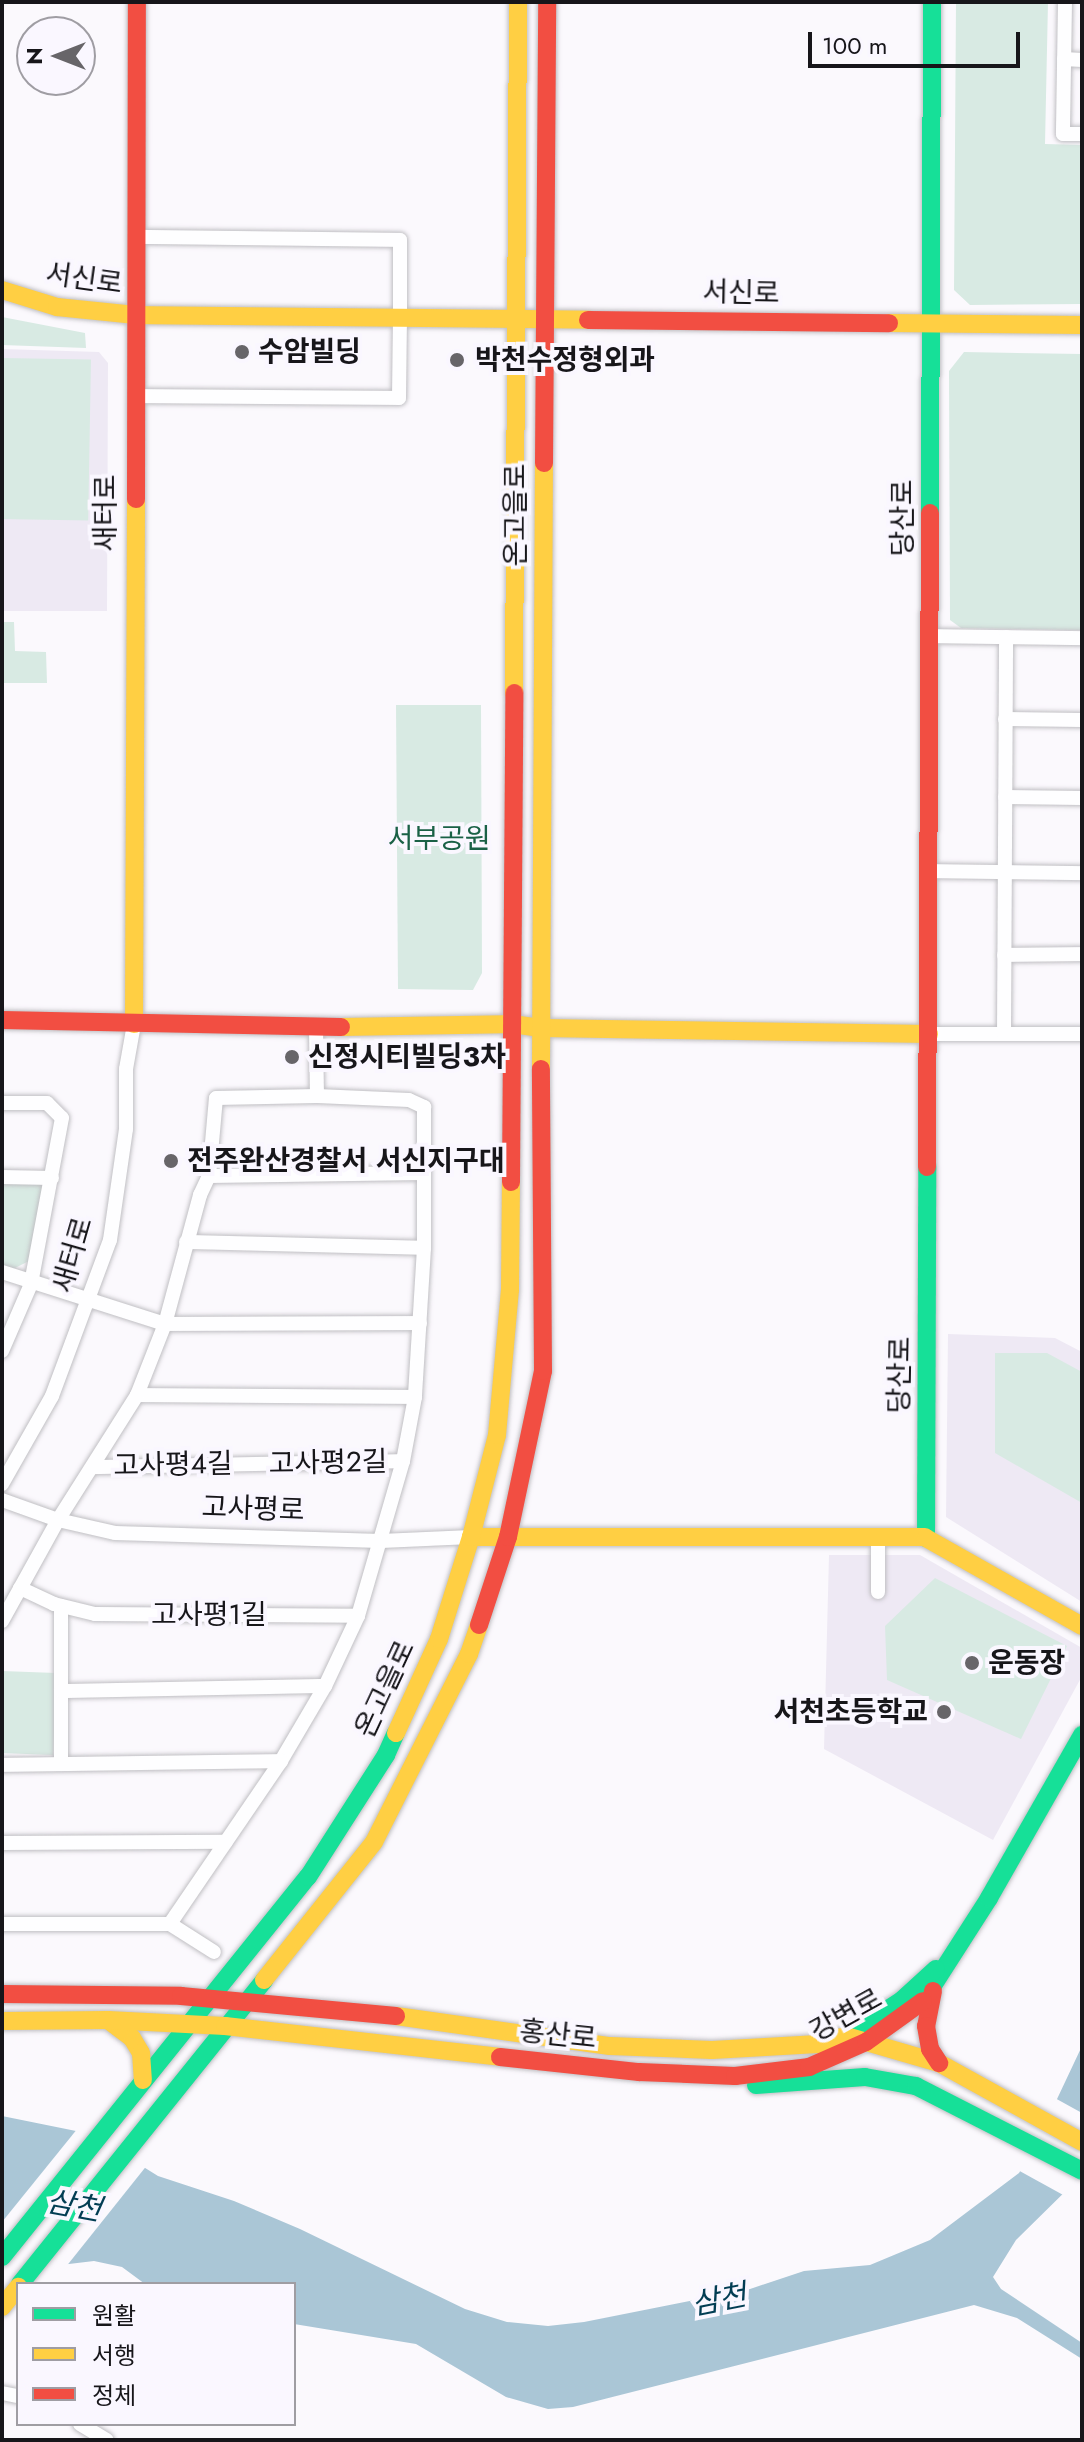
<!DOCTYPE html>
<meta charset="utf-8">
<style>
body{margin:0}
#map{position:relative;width:1084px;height:2442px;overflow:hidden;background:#fbf9fd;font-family:Jost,"Noto Sans KR",sans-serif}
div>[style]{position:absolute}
.built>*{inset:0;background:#eee9f4}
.green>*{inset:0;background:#d8eae3;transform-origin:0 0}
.water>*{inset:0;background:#aac6d6}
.pier>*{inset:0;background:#fbf9fd}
.roads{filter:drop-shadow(0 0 2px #c0bfc3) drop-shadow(0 0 2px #c0bfc3)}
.street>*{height:14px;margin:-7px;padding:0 7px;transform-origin:7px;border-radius:7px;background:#fefeff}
.fast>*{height:18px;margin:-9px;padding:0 9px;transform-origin:9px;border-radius:9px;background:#16e098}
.slow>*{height:18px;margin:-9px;padding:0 9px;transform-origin:9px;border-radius:9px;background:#ffcf43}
.jam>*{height:18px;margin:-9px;padding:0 9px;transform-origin:9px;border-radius:9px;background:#f24e42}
.dots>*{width:22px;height:22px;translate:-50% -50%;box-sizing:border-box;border:4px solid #faf7ff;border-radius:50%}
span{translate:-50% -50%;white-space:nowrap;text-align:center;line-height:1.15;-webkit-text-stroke:8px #faf7ff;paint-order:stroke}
.street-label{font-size:28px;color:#17161a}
.poi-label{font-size:28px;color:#17161a;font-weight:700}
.left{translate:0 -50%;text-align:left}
.right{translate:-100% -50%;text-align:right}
.park-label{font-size:28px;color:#1a6146}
.water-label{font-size:30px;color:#023d53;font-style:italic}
.frame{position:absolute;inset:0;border:4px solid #17161a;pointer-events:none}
.legend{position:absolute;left:16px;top:2282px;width:280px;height:144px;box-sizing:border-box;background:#faf7ff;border:2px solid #9f9da3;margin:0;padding:10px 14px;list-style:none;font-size:24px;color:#17161a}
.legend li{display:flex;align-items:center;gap:16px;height:40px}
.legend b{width:40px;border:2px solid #9f9da3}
.north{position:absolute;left:16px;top:16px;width:80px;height:80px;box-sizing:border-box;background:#faf7ff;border:2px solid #9f9da3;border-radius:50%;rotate:270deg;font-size:22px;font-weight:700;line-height:32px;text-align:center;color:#17161a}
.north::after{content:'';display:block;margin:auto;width:28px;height:36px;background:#676569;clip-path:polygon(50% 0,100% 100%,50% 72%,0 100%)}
.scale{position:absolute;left:808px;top:32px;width:212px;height:36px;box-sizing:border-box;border:4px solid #17161a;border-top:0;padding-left:10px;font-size:24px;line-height:28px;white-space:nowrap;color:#17161a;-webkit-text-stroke:6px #faf7ff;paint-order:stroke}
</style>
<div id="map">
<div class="built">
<div style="clip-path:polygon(2px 349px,99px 352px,108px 363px,107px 611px,2px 611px)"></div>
<div style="clip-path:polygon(948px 1334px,1055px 1338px,1082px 1352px,1082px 1602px,946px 1517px)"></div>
<div style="clip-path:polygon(829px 1555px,920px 1555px,1082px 1648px,1082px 1676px,993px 1840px,824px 1749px)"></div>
</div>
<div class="green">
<div style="clip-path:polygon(956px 2px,1048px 2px,1045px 144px,1082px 145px,1082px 304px,970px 305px,954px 290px)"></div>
<div style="clip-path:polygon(2px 317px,85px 333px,86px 348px,2px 345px)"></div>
<div style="clip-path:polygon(964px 352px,1082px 354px,1082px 630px,961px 628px,950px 620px,949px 371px)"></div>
<div style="left:2px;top:358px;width:89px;height:161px;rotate:1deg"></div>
<div style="clip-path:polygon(2px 622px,14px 622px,15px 651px,46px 652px,47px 683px,2px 683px)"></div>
<div style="clip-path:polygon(396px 705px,481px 705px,482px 973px,473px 990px,398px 989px)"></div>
<div style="clip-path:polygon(2px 1180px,36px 1180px,44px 1187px,29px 1261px,11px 1270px,2px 1266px)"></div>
<div style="clip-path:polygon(995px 1353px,1047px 1353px,1082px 1372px,1082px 1503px,995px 1453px)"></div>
<div style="clip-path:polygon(935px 1578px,1067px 1646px,1021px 1739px,887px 1680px,885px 1626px)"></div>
<div style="left:56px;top:1673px;width:82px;height:54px;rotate:92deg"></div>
</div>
<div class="water">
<div style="clip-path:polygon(1082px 2046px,1082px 2175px,1016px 2240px,993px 2277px,1001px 2289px,1082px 2343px,1082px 2359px,1017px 2318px,974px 2305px,573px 2407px,548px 2409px,506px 2397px,416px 2344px,294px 2324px,294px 2284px,145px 2284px,122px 2267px,94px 2261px,2px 2272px,2px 2116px,76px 2131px,105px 2143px,158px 2176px,234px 2201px,300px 2229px,465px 2309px,507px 2322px,548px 2326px,584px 2322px,750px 2289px,804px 2271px,870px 2265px,930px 2240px,1019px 2173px,1033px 2150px)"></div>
</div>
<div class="pier">
<div style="clip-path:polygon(1053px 2097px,1082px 2113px,1082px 2181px,1065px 2196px,1016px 2169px)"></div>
<div style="clip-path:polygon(78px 2128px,107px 2139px,148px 2164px,65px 2268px,2px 2276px,2px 2222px)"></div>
</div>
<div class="roads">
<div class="street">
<div style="left:1065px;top:2px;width:132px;rotate:90.9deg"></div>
<div style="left:1063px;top:134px;width:19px"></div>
<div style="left:1064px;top:59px;width:18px;rotate:3deg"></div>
<div style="left:135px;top:396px;width:264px;rotate:0.4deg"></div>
<div style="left:399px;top:398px;width:81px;rotate:-89.3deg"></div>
<div style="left:400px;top:317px;width:77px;rotate:-90deg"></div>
<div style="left:400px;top:240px;width:264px;rotate:-179.3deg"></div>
<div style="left:930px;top:636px;width:152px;rotate:0.8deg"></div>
<div style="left:1005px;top:719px;width:77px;rotate:0.7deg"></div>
<div style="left:1005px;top:797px;width:77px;rotate:0.7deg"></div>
<div style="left:930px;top:871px;width:152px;rotate:0.8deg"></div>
<div style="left:1004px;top:955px;width:78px;rotate:-0.7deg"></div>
<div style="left:316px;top:1027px;width:69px;rotate:89.2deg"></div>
<div style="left:929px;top:1034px;width:153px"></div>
<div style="left:1004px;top:1034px;width:397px;rotate:-89.7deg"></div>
<div style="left:2px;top:1103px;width:45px"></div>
<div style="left:47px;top:1103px;width:21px;rotate:45deg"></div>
<div style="left:62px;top:1118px;width:169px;rotate:100.6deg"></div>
<div style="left:31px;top:1284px;width:73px;rotate:113.4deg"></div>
<div style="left:209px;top:1176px;width:215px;rotate:-0.8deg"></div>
<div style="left:2px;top:1177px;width:50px;rotate:1.1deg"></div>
<div style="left:186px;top:1242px;width:238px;rotate:1.4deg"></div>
<div style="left:2px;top:1272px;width:171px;rotate:17.7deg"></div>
<div style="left:165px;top:1324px;width:255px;rotate:-0.2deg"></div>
<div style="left:137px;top:1395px;width:278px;rotate:0.4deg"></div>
<div style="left:94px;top:1467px;width:309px;rotate:-1.1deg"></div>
<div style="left:2px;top:1484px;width:101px;rotate:-60.4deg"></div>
<div style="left:52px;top:1396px;width:166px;rotate:-69.6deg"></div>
<div style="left:110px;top:1240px;width:112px;rotate:-81.8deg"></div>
<div style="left:126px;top:1129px;width:60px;rotate:-90deg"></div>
<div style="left:126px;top:1069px;width:46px;rotate:-79.9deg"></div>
<div style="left:2px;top:1500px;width:59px;rotate:19.7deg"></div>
<div style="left:58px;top:1520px;width:58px;rotate:12.8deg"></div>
<div style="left:115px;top:1533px;width:266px;rotate:1.7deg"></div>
<div style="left:381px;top:1541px;width:90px;rotate:-2.5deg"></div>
<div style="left:20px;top:1588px;width:38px;rotate:25deg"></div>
<div style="left:54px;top:1604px;width:42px;rotate:13.7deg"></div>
<div style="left:95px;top:1614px;width:263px;rotate:0.4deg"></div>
<div style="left:878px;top:1592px;width:55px;rotate:-90deg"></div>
<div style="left:61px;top:1606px;width:157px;rotate:90deg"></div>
<div style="left:2px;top:1621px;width:115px;rotate:-61deg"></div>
<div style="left:58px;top:1520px;width:148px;rotate:-57.7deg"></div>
<div style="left:137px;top:1395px;width:76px;rotate:-68.5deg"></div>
<div style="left:165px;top:1324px;width:134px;rotate:-74.8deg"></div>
<div style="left:200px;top:1195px;width:21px;rotate:-65deg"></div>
<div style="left:209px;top:1176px;width:78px;rotate:-84.9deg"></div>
<div style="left:216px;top:1098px;width:101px;rotate:-1.1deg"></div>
<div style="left:317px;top:1096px;width:92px;rotate:2.5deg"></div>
<div style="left:409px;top:1100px;width:17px;rotate:25deg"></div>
<div style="left:424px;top:1107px;width:141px;rotate:90deg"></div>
<div style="left:424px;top:1248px;width:149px;rotate:93.5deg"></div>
<div style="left:415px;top:1397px;width:65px;rotate:100.6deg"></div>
<div style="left:403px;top:1461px;width:161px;rotate:106.2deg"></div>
<div style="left:358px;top:1616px;width:77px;rotate:115.2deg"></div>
<div style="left:325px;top:1686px;width:87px;rotate:120.4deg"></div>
<div style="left:281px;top:1761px;width:197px;rotate:124.3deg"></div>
<div style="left:170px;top:1924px;width:168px;rotate:180deg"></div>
<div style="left:61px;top:1691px;width:264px;rotate:-1.1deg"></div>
<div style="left:2px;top:1765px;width:279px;rotate:-0.8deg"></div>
<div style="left:2px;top:1843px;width:224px;rotate:-0.3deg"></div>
<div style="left:170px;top:1924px;width:52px;rotate:32.5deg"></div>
<div style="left:2px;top:2393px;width:16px;rotate:11deg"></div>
<div style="left:80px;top:2424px;width:31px;rotate:31deg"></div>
</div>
<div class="fast">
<div style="left:930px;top:513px;width:511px;rotate:-89.78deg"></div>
<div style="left:926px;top:1538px;width:371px;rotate:-89.8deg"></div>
<div style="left:923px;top:2001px;width:122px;rotate:-57.3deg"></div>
<div style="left:989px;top:1898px;width:188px;rotate:-60.3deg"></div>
<div style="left:846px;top:2036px;width:67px;rotate:-32.7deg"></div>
<div style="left:902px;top:2000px;width:46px;rotate:-42.4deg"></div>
<div style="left:756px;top:2085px;width:109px;rotate:-4.2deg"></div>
<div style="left:865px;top:2077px;width:52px;rotate:10deg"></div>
<div style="left:916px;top:2086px;width:186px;rotate:27.1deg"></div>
<div style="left:2px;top:2257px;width:488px;rotate:-51.2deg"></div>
<div style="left:308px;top:1877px;width:145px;rotate:-57.4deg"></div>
<div style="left:386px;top:1755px;width:24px;rotate:-66deg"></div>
<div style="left:20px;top:2284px;width:390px;rotate:-51.2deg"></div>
</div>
<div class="slow">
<div style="left:2px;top:290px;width:58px;rotate:17.2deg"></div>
<div style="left:57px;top:307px;width:79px;rotate:5.8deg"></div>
<div style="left:136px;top:315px;width:452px;rotate:0.6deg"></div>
<div style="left:889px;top:323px;width:193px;rotate:0.6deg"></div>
<div style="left:514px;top:693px;width:691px;rotate:-89.67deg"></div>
<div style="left:134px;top:1024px;width:525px;rotate:-89.78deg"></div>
<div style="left:341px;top:1027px;width:171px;rotate:-1deg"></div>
<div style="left:512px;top:1024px;width:29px;rotate:8deg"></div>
<div style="left:541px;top:1028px;width:388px;rotate:0.9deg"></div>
<div style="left:541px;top:1069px;width:606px;rotate:-89.72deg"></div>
<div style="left:471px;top:1537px;width:454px"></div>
<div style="left:926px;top:1538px;width:179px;rotate:29.4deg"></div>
<div style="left:396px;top:1733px;width:103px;rotate:-65.4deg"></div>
<div style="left:439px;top:1639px;width:107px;rotate:-72.6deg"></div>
<div style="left:471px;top:1537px;width:105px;rotate:-75.7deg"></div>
<div style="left:497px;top:1435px;width:146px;rotate:-84.9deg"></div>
<div style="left:510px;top:1290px;width:108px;rotate:-89.5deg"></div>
<div style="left:264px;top:1980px;width:176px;rotate:-51.4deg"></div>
<div style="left:374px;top:1842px;width:211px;rotate:-63.2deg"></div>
<div style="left:469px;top:1654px;width:31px;rotate:-71deg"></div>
<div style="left:396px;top:2016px;width:216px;rotate:8deg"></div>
<div style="left:610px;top:2046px;width:102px;rotate:2.2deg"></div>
<div style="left:712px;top:2050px;width:106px;rotate:-3.2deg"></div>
<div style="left:818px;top:2044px;width:29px;rotate:-16deg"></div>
<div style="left:846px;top:2036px;width:97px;rotate:16.2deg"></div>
<div style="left:939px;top:2063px;width:163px;rotate:28.9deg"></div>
<div style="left:108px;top:2020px;width:30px;rotate:37deg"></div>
<div style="left:132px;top:2038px;width:17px;rotate:59deg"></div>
<div style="left:141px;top:2053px;width:27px;rotate:86deg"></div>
<div style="left:2px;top:2021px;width:106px;rotate:-0.5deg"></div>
<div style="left:108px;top:2020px;width:117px;rotate:2.9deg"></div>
<div style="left:225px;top:2026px;width:277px;rotate:6.4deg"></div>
<div style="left:2px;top:2307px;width:26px;rotate:-51deg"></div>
</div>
<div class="jam">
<div style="left:588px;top:320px;width:301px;rotate:0.6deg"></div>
<div style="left:544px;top:463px;width:461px;rotate:-89.6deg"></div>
<div style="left:136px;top:499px;width:497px;rotate:-89.9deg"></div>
<div style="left:2px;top:1020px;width:339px;rotate:1.2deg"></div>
<div style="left:927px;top:1167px;width:654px;rotate:-89.74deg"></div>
<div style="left:511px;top:1182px;width:489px;rotate:-89.6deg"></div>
<div style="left:479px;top:1625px;width:93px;rotate:-71.8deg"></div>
<div style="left:508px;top:1537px;width:170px;rotate:-78.1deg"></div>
<div style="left:543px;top:1371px;width:302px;rotate:-90.4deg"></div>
<div style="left:933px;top:1991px;width:36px;rotate:101deg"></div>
<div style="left:926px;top:2026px;width:23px;rotate:80deg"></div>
<div style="left:930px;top:2049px;width:17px;rotate:57deg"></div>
<div style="left:2px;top:1994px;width:179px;rotate:0.6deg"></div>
<div style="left:181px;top:1996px;width:216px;rotate:5.3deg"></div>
<div style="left:500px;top:2057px;width:140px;rotate:6.2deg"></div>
<div style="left:639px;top:2072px;width:96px;rotate:2.4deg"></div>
<div style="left:735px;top:2076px;width:75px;rotate:-6.9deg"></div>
<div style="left:809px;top:2067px;width:62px;rotate:-23.7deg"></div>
<div style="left:866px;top:2042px;width:70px;rotate:-35.7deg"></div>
</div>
</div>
<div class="dots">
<div style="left:242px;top:352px;background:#676569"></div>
<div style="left:457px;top:360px;background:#676569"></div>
<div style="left:292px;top:1057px;background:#676569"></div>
<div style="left:171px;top:1161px;background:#676569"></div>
<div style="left:972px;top:1663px;background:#676569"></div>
<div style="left:944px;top:1712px;background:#676569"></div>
</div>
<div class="street-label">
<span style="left:84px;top:279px;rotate:8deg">서신로</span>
<span style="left:741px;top:293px;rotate:1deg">서신로</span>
<span style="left:106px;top:513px;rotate:-90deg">새터로</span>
<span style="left:516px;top:515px;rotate:-90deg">온고을로</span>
<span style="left:903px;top:518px;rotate:-90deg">당산로</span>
<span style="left:73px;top:1255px;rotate:-74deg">새터로</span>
<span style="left:900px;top:1375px;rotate:-89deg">당산로</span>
<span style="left:328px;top:1463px;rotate:-1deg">고사평2길</span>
<span style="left:173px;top:1465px;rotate:-1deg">고사평4길</span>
<span style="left:253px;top:1509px;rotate:2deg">고사평로</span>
<span style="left:209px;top:1615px">고사평1길</span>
<span style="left:385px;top:1689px;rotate:-65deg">온고을로</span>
<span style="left:846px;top:2015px;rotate:-29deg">강변로</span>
<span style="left:558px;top:2035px;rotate:6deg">홍산로</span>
</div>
<div class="poi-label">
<span class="left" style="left:258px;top:352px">수암빌딩</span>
<span class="left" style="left:475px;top:360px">박천수정형외과</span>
<span class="left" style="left:308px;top:1057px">신정시티빌딩3차</span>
<span class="left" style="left:187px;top:1161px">전주완산경찰서 서신지구대</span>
<span class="left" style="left:988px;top:1663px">운동장</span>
<span class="right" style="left:928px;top:1712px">서천초등학교</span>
</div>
<div class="park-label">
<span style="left:439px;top:839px">서부공원</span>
</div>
<div class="water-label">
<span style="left:74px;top:2206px;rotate:10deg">삼천</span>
<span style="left:719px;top:2300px;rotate:-11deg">삼천</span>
</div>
<div class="frame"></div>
<ul class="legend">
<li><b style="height:10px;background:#16e098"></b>원활</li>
<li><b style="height:10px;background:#ffcf43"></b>서행</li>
<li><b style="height:10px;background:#f24e42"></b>정체</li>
</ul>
<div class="north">N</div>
<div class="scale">100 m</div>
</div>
